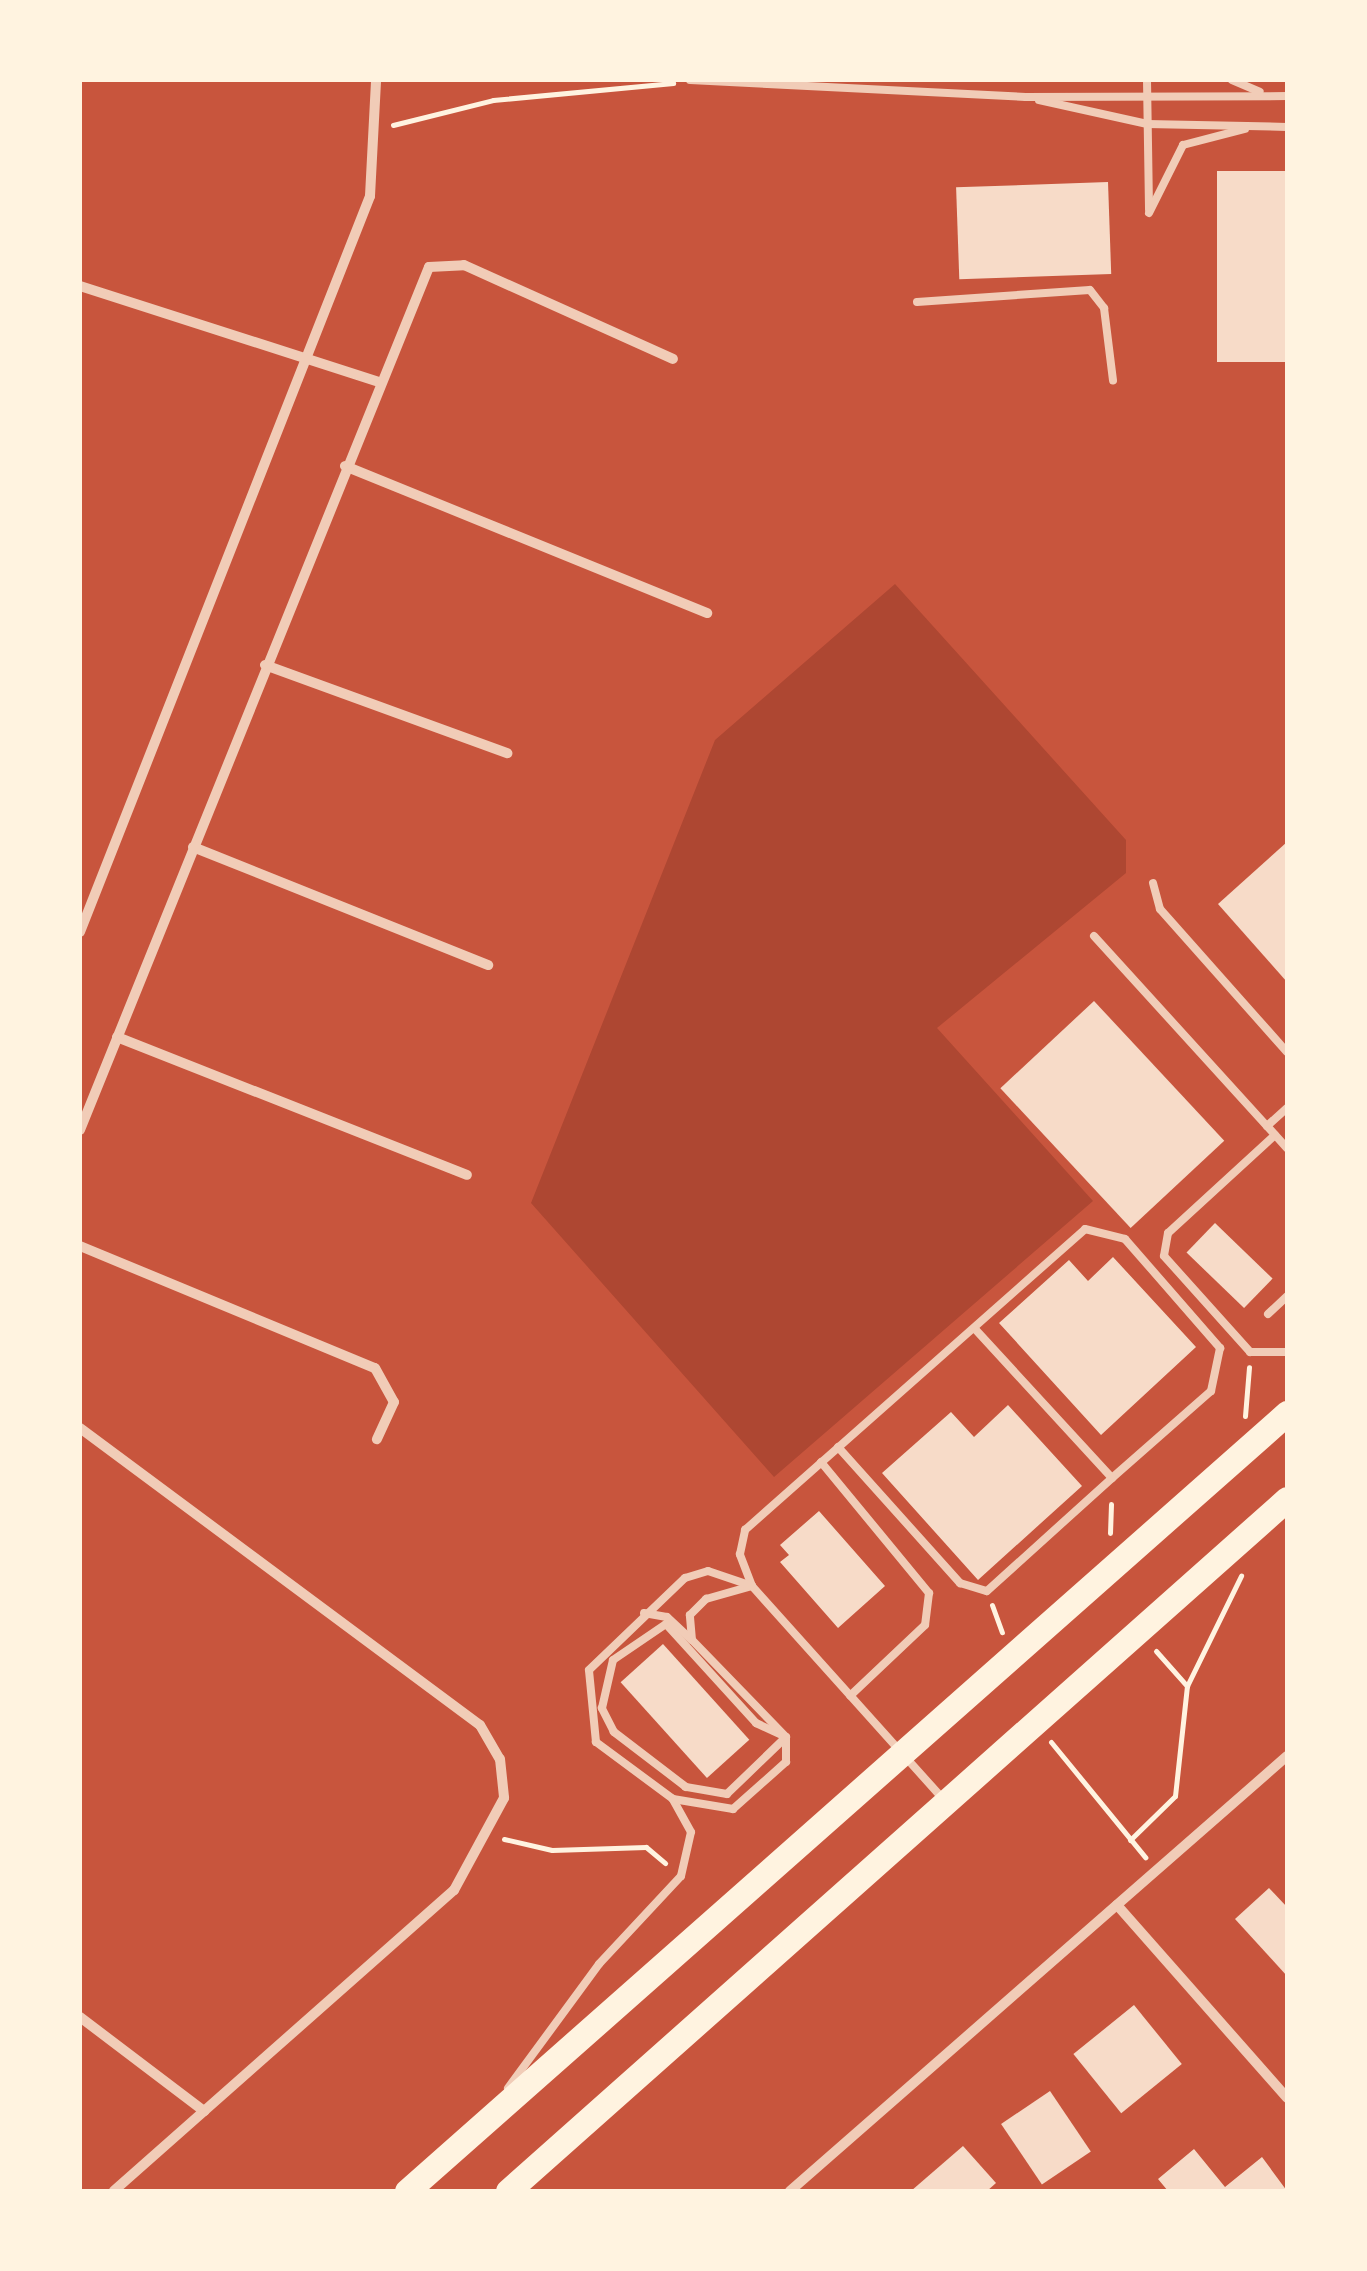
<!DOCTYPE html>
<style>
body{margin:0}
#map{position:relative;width:1367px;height:2271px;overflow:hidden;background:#c8553d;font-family:"PT Sans",sans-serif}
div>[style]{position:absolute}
.green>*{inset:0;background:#ae4732}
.building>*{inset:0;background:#f7dbc8;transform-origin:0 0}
.path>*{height:5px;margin:-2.5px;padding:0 2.5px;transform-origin:2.5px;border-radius:2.5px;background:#fff3e0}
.service>*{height:8px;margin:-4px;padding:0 4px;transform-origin:4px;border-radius:4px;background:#f1ccb7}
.minor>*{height:10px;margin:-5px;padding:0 5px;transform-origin:5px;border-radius:5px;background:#f1ccb7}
.primary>*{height:25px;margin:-12.5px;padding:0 12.5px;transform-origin:12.5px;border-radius:12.5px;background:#fff3e0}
span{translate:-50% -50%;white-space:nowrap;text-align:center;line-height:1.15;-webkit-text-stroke:10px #fff3e0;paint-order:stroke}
.frame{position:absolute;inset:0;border:82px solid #fff3e0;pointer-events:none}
</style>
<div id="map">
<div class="green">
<div style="clip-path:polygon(895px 584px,1126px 840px,1126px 873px,937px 1028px,1093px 1201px,774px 1477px,531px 1203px,715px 740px)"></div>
</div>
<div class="building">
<div style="left:1217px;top:171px;width:70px;height:191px"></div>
<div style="left:1108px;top:182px;width:92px;height:152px;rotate:88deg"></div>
<div style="clip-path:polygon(1287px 842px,1287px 982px,1218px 904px)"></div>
<div style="left:1094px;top:1001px;width:191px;height:128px;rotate:47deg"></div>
<div style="left:1215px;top:1223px;width:80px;height:41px;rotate:44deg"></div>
<div style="clip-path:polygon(1113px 1257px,1196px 1347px,1101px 1435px,999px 1323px,1069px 1260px,1088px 1281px)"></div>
<div style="clip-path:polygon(1008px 1405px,1082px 1486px,978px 1580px,882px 1473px,951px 1412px,974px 1437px)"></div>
<div style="clip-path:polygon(819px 1511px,885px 1586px,838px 1628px,780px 1562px,789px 1555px,780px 1545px)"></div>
<div style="left:663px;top:1644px;width:129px;height:57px;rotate:48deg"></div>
<div style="clip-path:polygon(1269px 1888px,1287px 1907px,1287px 1976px,1235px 1919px)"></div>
<div style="left:1134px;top:2005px;width:76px;height:78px;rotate:51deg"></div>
<div style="left:1050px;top:2091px;width:73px;height:59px;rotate:56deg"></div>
<div style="clip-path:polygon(963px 2146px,996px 2183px,987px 2191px,911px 2191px)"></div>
<div style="clip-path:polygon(1194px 2149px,1225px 2187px,1262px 2157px,1287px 2191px,1168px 2191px,1158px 2179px)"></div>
</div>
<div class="path">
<div style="left:393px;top:125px;width:103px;rotate:-14deg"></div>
<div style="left:493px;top:100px;width:181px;rotate:-5.4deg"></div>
<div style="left:1245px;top:1416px;width:49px;rotate:-85.3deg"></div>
<div style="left:1110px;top:1533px;width:29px;rotate:-88deg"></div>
<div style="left:992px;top:1605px;width:29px;rotate:70deg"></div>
<div style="left:1156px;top:1651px;width:47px;rotate:48.5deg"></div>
<div style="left:1051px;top:1742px;width:149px;rotate:50.7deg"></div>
<div style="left:504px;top:1839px;width:49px;rotate:12.9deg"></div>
<div style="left:552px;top:1850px;width:94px;rotate:-1.8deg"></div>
<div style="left:646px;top:1847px;width:25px;rotate:40deg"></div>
<div style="left:1130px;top:1840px;width:63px;rotate:-44.4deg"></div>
<div style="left:1175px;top:1796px;width:111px;rotate:-83.8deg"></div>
<div style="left:1187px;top:1686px;width:123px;rotate:-63.9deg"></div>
</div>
<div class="service">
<div style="left:690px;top:80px;width:336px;rotate:2.9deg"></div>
<div style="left:1026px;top:97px;width:261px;rotate:-0.2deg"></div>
<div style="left:1147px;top:80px;width:130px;rotate:89.1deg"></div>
<div style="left:1232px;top:80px;width:30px;rotate:23deg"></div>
<div style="left:1039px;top:100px;width:111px;rotate:12.5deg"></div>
<div style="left:1147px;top:124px;width:140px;rotate:1.2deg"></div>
<div style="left:1149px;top:213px;width:76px;rotate:-63.4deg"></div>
<div style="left:1183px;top:145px;width:64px;rotate:-14.5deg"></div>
<div style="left:917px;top:302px;width:173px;rotate:-4deg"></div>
<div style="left:1090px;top:290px;width:23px;rotate:52deg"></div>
<div style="left:1104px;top:308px;width:73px;rotate:82.9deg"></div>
<div style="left:1153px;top:883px;width:27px;rotate:75deg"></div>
<div style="left:1160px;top:909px;width:191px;rotate:48.4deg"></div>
<div style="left:1094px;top:936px;width:257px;rotate:47.7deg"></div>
<div style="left:1287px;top:1108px;width:27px;rotate:138deg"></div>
<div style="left:1267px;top:1126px;width:30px;rotate:48deg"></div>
<div style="left:1275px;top:1135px;width:145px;rotate:137.5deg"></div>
<div style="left:1168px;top:1233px;width:23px;rotate:100deg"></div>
<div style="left:1164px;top:1256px;width:129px;rotate:48.1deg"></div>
<div style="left:1250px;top:1352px;width:37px"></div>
<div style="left:1268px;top:1314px;width:26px;rotate:-43deg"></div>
<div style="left:838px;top:1447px;width:183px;rotate:48.1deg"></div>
<div style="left:960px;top:1583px;width:28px;rotate:17deg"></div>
<div style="left:987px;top:1591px;width:169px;rotate:-42.1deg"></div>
<div style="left:821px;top:1462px;width:170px;rotate:50.5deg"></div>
<div style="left:929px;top:1593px;width:32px;rotate:97deg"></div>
<div style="left:925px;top:1625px;width:103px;rotate:136.6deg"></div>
<div style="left:644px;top:1613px;width:23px;rotate:10deg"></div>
<div style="left:667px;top:1617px;width:33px;rotate:43deg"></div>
<div style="left:666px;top:1624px;width:134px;rotate:47.7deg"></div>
<div style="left:756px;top:1723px;width:33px;rotate:25deg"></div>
<div style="left:786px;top:1737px;width:82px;rotate:136deg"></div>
<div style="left:727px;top:1794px;width:42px;rotate:-170.3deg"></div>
<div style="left:686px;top:1787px;width:91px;rotate:-142.6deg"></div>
<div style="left:614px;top:1732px;width:27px;rotate:-117deg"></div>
<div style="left:602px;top:1708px;width:49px;rotate:-77.1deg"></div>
<div style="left:613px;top:1660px;width:64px;rotate:-34.2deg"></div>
<div style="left:673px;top:1799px;width:61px;rotate:9.5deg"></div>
<div style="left:733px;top:1809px;width:71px;rotate:-41.6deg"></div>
<div style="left:786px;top:1762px;width:25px;rotate:-90deg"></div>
<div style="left:786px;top:1737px;width:135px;rotate:-134.1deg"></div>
<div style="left:692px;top:1640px;width:25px;rotate:-95deg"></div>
<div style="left:690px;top:1615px;width:23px;rotate:-45deg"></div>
<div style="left:706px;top:1599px;width:48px;rotate:-15.8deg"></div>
<div style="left:944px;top:1800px;width:288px;rotate:-131.9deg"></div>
<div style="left:752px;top:1586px;width:34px;rotate:-111deg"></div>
<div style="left:740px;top:1554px;width:25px;rotate:-78deg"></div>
<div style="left:745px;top:1530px;width:454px;rotate:-41.5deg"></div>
<div style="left:1085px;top:1229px;width:41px;rotate:14deg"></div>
<div style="left:1125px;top:1239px;width:145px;rotate:48.9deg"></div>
<div style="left:1220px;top:1348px;width:44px;rotate:101.8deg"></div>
<div style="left:1211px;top:1391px;width:132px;rotate:138.7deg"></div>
<div style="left:1112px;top:1478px;width:202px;rotate:-132.6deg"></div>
<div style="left:508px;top:2088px;width:154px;rotate:-53.7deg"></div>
<div style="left:599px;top:1964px;width:120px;rotate:-47deg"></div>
<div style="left:681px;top:1876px;width:45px;rotate:-77.2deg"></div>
<div style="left:691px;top:1832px;width:38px;rotate:-119deg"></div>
<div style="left:673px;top:1799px;width:96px;rotate:-143.5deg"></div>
<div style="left:596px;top:1742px;width:72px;rotate:-95.6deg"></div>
<div style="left:589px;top:1670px;width:133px;rotate:-43.8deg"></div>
<div style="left:685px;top:1578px;width:24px;rotate:-17deg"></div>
<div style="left:708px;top:1571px;width:46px;rotate:18.8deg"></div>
</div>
<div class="minor">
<div style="left:80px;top:286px;width:314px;rotate:17.8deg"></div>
<div style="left:345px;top:466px;width:391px;rotate:22.1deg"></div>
<div style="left:265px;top:665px;width:258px;rotate:20deg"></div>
<div style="left:193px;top:847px;width:318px;rotate:21.8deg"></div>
<div style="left:80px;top:932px;width:791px;rotate:-68.49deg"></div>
<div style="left:370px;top:196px;width:116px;rotate:-87deg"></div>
<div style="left:117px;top:1037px;width:376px;rotate:21.5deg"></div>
<div style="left:80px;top:1130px;width:931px;rotate:-67.98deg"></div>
<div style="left:429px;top:267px;width:35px;rotate:-3deg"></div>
<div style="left:464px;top:265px;width:229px;rotate:24.2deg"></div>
<div style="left:80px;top:1246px;width:319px;rotate:22.5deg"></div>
<div style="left:375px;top:1368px;width:39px;rotate:61deg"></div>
<div style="left:394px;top:1402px;width:41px;rotate:114.7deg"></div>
<div style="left:80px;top:1428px;width:498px;rotate:36.6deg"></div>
<div style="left:480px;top:1725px;width:39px;rotate:60deg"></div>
<div style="left:500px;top:1759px;width:39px;rotate:84deg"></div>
<div style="left:504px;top:1798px;width:105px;rotate:118.5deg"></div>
<div style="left:454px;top:1890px;width:454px;rotate:138.5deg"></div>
<div style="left:1117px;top:1905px;width:257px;rotate:48.6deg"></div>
<div style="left:80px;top:2017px;width:156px;rotate:37.2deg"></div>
<div style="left:790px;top:2191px;width:660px;rotate:-41.19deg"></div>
</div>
<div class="primary">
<div style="left:407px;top:2191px;width:1175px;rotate:-41.48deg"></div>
<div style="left:508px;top:2191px;width:1042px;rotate:-41.62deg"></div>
</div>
<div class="frame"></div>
</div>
